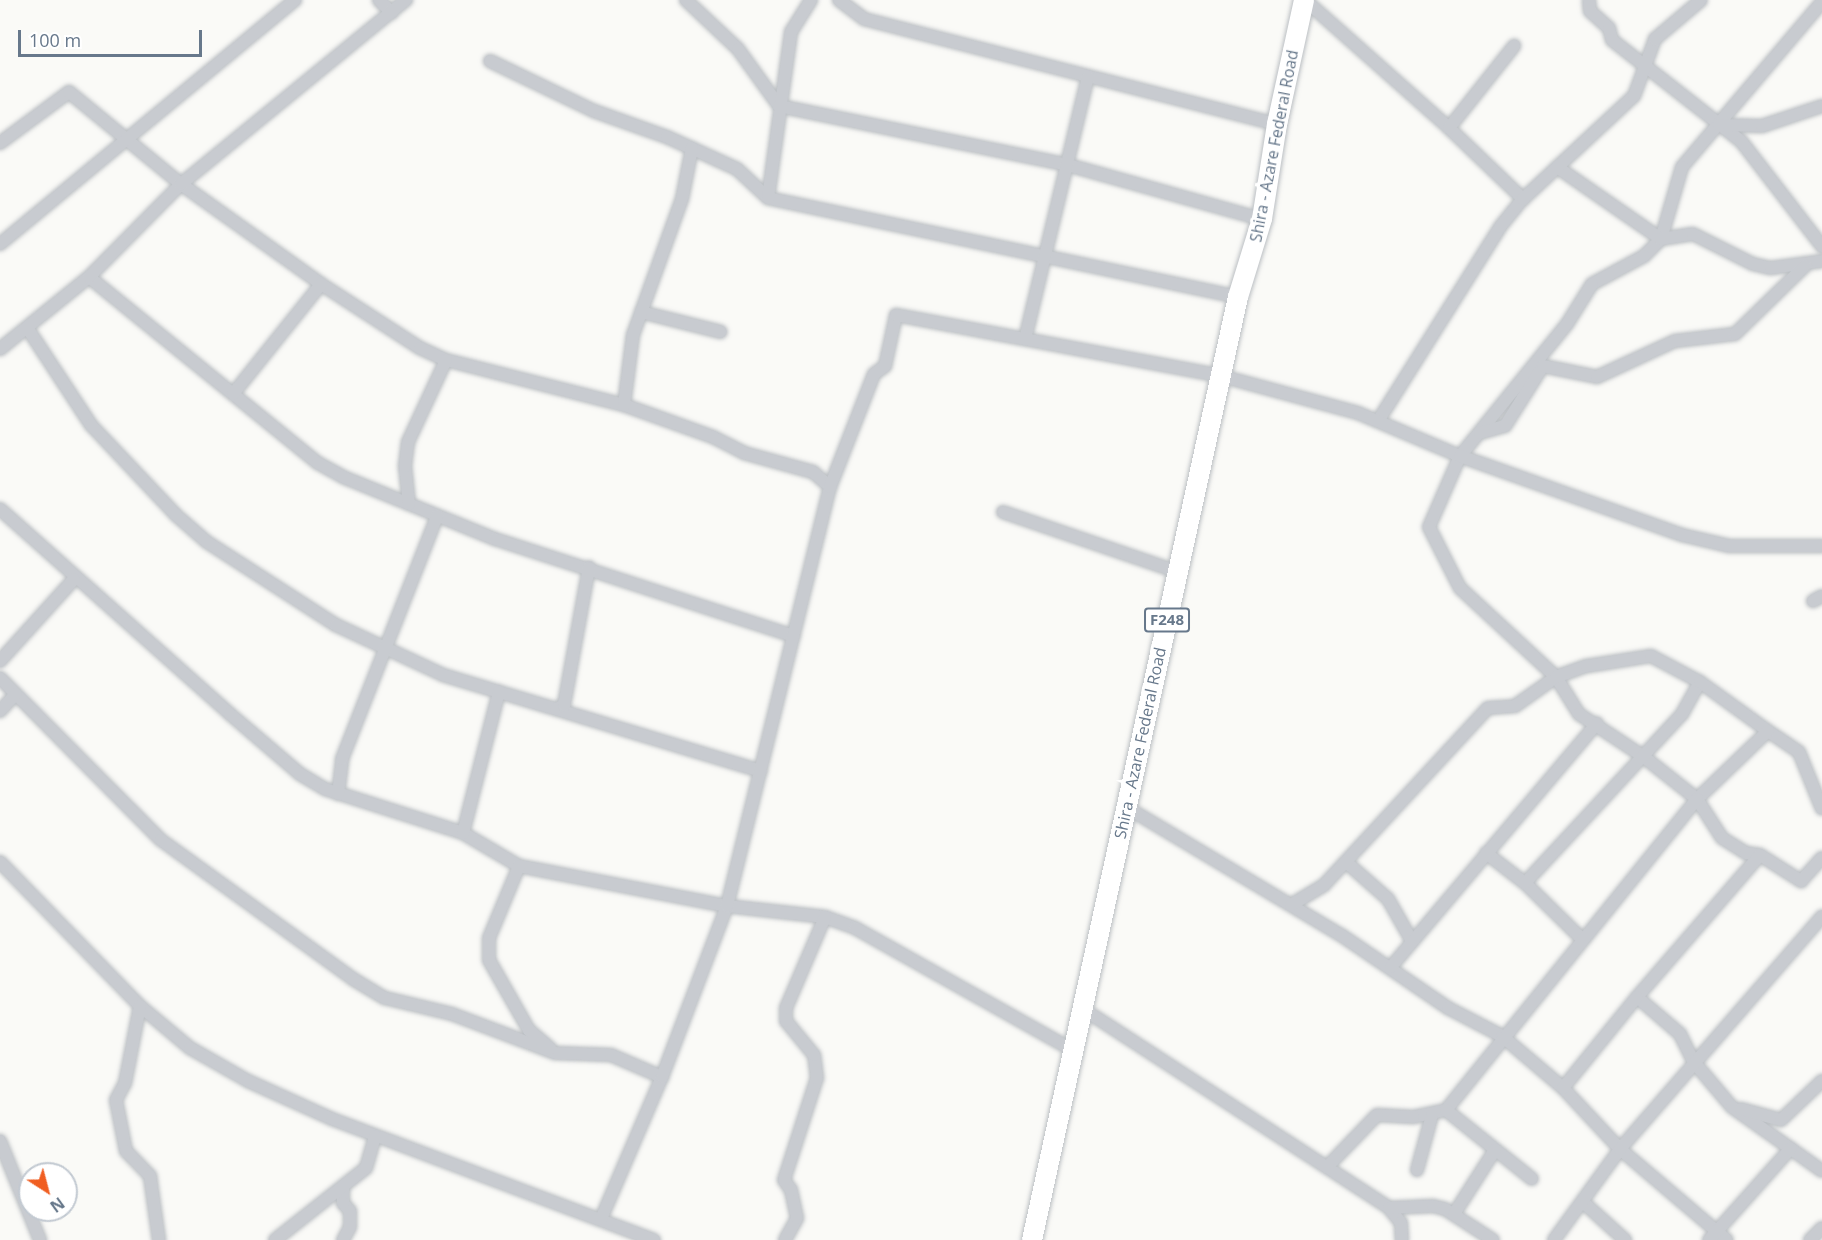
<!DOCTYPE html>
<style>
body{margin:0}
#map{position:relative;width:1822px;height:1240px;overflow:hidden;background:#fafaf7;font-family:"Open Sans",sans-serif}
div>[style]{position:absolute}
.roads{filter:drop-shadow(0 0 2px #bbbfc3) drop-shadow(0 0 2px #bbbfc3)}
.minor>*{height:12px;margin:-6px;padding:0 6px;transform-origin:6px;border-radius:6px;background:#c8cbd0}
.primary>*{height:20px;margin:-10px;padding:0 10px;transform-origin:10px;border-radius:10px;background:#fff}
span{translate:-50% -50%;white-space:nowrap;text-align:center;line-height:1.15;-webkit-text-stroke:6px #fff;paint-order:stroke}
.shield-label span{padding:2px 4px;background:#fff;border:2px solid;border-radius:4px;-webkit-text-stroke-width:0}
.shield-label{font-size:15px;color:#67788b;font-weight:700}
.street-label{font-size:16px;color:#67788b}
.north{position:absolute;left:18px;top:1162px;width:60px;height:60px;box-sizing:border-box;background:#fff;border:2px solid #c2c9d1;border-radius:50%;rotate:144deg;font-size:16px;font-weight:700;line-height:24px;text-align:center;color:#67788b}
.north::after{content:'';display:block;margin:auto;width:21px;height:27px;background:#f05e21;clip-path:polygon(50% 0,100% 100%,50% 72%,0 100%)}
.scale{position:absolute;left:18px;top:30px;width:184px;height:27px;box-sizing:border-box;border:3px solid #67788b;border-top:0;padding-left:8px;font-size:18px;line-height:21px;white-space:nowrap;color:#67788b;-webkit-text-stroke:4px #fff;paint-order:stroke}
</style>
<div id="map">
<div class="roads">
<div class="minor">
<div style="left:379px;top:0;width:18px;rotate:45deg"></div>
<div style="left:686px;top:0;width:71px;rotate:43.3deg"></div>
<div style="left:738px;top:49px;width:70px;rotate:54.3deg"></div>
<div style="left:779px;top:106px;width:295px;rotate:11.5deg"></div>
<div style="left:1068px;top:165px;width:201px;rotate:15.6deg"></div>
<div style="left:839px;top:0;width:31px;rotate:37deg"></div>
<div style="left:864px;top:19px;width:426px;rotate:14.3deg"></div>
<div style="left:1305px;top:0;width:193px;rotate:41.6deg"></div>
<div style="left:1449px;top:128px;width:103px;rotate:43.8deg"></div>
<div style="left:1589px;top:0;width:11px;rotate:85deg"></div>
<div style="left:1590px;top:11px;width:25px;rotate:42deg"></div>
<div style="left:1609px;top:28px;width:12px;rotate:76deg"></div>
<div style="left:1612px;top:40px;width:164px;rotate:38.1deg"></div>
<div style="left:1741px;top:141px;width:133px;rotate:52.4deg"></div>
<div style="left:1822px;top:2px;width:216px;rotate:130.3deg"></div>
<div style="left:1682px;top:167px;width:75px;rotate:106.3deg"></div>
<div style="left:1661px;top:239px;width:24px;rotate:135deg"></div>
<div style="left:1644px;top:256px;width:59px;rotate:151.7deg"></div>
<div style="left:1592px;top:284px;width:47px;rotate:122deg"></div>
<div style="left:1567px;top:324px;width:170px;rotate:129deg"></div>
<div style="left:1460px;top:456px;width:77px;rotate:113.6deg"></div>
<div style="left:1429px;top:527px;width:68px;rotate:63.1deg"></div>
<div style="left:1460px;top:588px;width:131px;rotate:42.8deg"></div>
<div style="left:1556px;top:677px;width:44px;rotate:58.1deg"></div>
<div style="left:1579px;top:714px;width:78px;rotate:33.5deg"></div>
<div style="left:1644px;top:757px;width:68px;rotate:38.4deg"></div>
<div style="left:1697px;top:799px;width:46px;rotate:57.3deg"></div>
<div style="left:1722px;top:838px;width:28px;rotate:32deg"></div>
<div style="left:1746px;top:853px;width:14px;rotate:8deg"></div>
<div style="left:1760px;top:855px;width:49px;rotate:32.4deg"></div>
<div style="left:1801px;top:881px;width:31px;rotate:-48deg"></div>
<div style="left:490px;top:61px;width:115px;rotate:25.7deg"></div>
<div style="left:594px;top:111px;width:77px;rotate:19.6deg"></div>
<div style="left:667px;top:137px;width:77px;rotate:24.6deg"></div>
<div style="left:737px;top:169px;width:42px;rotate:43.1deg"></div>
<div style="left:768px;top:198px;width:480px;rotate:11.9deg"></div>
<div style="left:1719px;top:125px;width:43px;rotate:1.3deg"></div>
<div style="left:1762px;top:126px;width:63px;rotate:-18.4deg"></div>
<div style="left:1449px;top:128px;width:105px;rotate:-51.6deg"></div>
<div style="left:0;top:143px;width:86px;rotate:-36.5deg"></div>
<div style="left:69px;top:92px;width:145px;rotate:39.4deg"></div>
<div style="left:181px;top:184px;width:172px;rotate:35.5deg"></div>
<div style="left:321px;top:284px;width:118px;rotate:32.9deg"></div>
<div style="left:420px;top:348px;width:29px;rotate:25deg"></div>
<div style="left:446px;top:360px;width:184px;rotate:14.2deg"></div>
<div style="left:624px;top:405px;width:95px;rotate:19.8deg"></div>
<div style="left:713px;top:437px;width:35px;rotate:27deg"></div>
<div style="left:744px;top:453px;width:72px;rotate:15.4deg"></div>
<div style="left:813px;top:472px;width:23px;rotate:41deg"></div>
<div style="left:1557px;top:167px;width:126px;rotate:34.7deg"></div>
<div style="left:1661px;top:239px;width:32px;rotate:-9deg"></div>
<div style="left:1693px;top:234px;width:67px;rotate:26.6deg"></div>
<div style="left:1753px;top:264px;width:18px;rotate:13deg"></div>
<div style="left:1771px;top:268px;width:51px;rotate:-7.8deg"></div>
<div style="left:768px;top:198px;width:168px;rotate:-82.1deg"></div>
<div style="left:791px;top:32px;width:38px;rotate:-58deg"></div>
<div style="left:0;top:244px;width:383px;rotate:-39.6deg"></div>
<div style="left:89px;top:277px;width:295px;rotate:39.1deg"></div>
<div style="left:318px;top:463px;width:29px;rotate:29deg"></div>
<div style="left:343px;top:477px;width:164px;rotate:22.2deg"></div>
<div style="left:495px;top:539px;width:314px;rotate:18deg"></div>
<div style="left:641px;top:312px;width:82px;rotate:14deg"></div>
<div style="left:28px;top:329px;width:115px;rotate:56.7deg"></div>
<div style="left:91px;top:425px;width:124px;rotate:46.6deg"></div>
<div style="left:176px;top:515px;width:41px;rotate:41.1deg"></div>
<div style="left:207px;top:542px;width:153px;rotate:32.8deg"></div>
<div style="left:336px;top:625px;width:118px;rotate:25deg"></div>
<div style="left:443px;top:675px;width:332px;rotate:16.8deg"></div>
<div style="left:1025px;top:339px;width:270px;rotate:-76.5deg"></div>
<div style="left:0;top:349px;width:114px;rotate:-39deg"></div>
<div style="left:89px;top:277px;width:131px;rotate:-45.3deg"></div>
<div style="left:181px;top:184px;width:291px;rotate:-39.3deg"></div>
<div style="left:233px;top:394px;width:141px;rotate:-51.3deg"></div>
<div style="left:624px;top:405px;width:71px;rotate:-82.7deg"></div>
<div style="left:633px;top:335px;width:145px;rotate:-70.2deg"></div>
<div style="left:682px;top:199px;width:52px;rotate:-78.9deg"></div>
<div style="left:1378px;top:421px;width:229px;rotate:-57.8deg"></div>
<div style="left:1500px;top:227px;width:36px;rotate:-51deg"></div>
<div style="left:1523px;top:199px;width:151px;rotate:-42.9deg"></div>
<div style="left:1634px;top:96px;width:61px;rotate:-69.8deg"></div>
<div style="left:1655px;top:39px;width:60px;rotate:-40.3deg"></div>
<div style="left:1480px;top:433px;width:26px;rotate:-16deg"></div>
<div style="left:1505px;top:426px;width:71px;rotate:-57.7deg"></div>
<div style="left:1543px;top:366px;width:55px;rotate:11.5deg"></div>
<div style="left:1597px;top:377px;width:86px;rotate:-24.8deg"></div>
<div style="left:1675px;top:341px;width:60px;rotate:-6.7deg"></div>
<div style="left:1735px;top:334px;width:98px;rotate:-44.2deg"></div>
<div style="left:409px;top:504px;width:38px;rotate:-96deg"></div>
<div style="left:405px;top:466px;width:24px;rotate:-83deg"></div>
<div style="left:408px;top:442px;width:90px;rotate:-65.1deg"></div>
<div style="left:0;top:509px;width:308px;rotate:41.7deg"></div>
<div style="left:230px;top:714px;width:92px;rotate:40.6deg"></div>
<div style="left:300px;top:774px;width:29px;rotate:31deg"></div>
<div style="left:325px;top:789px;width:145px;rotate:17.7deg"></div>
<div style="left:463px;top:833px;width:65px;rotate:30.5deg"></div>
<div style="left:519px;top:866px;width:212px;rotate:10.9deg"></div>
<div style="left:727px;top:906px;width:99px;rotate:6.4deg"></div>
<div style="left:825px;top:917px;width:32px;rotate:20deg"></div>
<div style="left:855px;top:928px;width:249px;rotate:29.3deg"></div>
<div style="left:1003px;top:512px;width:185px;rotate:18.9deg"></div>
<div style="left:1813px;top:601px;width:10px;rotate:-29deg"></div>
<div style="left:0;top:661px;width:110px;rotate:-47.9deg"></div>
<div style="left:0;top:678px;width:228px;rotate:45.2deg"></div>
<div style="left:161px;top:840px;width:237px;rotate:35.9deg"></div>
<div style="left:353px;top:979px;width:37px;rotate:31deg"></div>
<div style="left:385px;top:998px;width:69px;rotate:13.4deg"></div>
<div style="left:452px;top:1014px;width:110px;rotate:20.7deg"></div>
<div style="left:555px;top:1053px;width:56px;rotate:2deg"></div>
<div style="left:611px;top:1055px;width:56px;rotate:23.3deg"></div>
<div style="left:556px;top:709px;width:9px;rotate:-27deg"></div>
<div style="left:564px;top:705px;width:140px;rotate:-79.7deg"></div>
<div style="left:0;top:711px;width:23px;rotate:-47deg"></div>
<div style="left:1768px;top:731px;width:37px;rotate:34deg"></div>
<div style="left:1799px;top:752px;width:61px;rotate:68deg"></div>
<div style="left:338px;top:794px;width:35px;rotate:-83deg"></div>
<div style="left:342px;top:759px;width:261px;rotate:-68.6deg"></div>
<div style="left:1126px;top:807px;width:250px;rotate:30.8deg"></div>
<div style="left:1341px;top:935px;width:130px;rotate:34.3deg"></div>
<div style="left:1448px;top:1008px;width:61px;rotate:27.4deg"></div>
<div style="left:1502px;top:1036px;width:80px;rotate:40.4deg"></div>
<div style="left:1563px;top:1088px;width:83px;rotate:46.9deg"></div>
<div style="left:1620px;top:1149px;width:140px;rotate:40.4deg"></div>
<div style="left:463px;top:833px;width:146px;rotate:-75.7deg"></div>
<div style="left:1486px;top:853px;width:49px;rotate:37.6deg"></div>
<div style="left:1525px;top:883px;width:78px;rotate:44.5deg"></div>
<div style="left:1760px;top:855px;width:188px;rotate:130.9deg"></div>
<div style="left:1637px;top:997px;width:57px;rotate:40.7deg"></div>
<div style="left:1680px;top:1034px;width:30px;rotate:64deg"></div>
<div style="left:1693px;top:1061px;width:60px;rotate:49.7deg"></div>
<div style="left:1732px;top:1107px;width:110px;rotate:35.4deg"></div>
<div style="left:0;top:862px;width:201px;rotate:45.8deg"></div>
<div style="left:140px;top:1006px;width:65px;rotate:40deg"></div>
<div style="left:190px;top:1048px;width:67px;rotate:29.6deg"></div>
<div style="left:248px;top:1081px;width:92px;rotate:24.3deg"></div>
<div style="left:332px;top:1119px;width:344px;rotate:20.6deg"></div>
<div style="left:1346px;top:862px;width:56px;rotate:41.4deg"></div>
<div style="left:1388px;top:899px;width:48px;rotate:60.3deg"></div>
<div style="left:519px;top:866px;width:78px;rotate:112.6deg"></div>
<div style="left:489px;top:938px;width:22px;rotate:90deg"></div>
<div style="left:489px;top:960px;width:81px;rotate:60.3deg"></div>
<div style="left:529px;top:1030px;width:28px;rotate:41deg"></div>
<div style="left:1525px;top:883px;width:231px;rotate:-47.1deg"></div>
<div style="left:1682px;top:714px;width:37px;rotate:-61deg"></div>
<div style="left:1291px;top:905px;width:39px;rotate:-31deg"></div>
<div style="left:1324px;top:885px;width:241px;rotate:-47.2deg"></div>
<div style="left:1488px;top:708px;width:27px;rotate:-4deg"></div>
<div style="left:1515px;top:706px;width:50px;rotate:-35.3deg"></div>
<div style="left:1556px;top:677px;width:33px;rotate:-20deg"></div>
<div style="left:1587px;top:666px;width:65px;rotate:-8.9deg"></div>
<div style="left:1651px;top:656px;width:55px;rotate:28deg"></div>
<div style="left:1700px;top:682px;width:84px;rotate:35.8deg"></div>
<div style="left:1768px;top:731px;width:98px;rotate:136.2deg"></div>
<div style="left:1697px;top:799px;width:400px;rotate:128.9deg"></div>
<div style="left:1446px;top:1110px;width:34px;rotate:168deg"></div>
<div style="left:1413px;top:1117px;width:36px;rotate:-177deg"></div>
<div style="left:1377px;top:1115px;width:72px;rotate:133.9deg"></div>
<div style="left:1391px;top:967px;width:319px;rotate:-49.8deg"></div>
<div style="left:140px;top:1006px;width:78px;rotate:101deg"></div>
<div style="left:125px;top:1083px;width:19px;rotate:118deg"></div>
<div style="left:116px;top:1100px;width:52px;rotate:78.9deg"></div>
<div style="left:126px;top:1151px;width:35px;rotate:46deg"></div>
<div style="left:150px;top:1176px;width:65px;rotate:82deg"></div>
<div style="left:1080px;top:1007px;width:369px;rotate:33deg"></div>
<div style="left:1389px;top:1208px;width:19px;rotate:51deg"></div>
<div style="left:1401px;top:1223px;width:17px;rotate:87deg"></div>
<div style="left:1563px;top:1088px;width:117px;rotate:-50.9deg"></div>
<div style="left:1741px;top:1109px;width:41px;rotate:15.4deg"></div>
<div style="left:1781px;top:1120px;width:57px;rotate:-43.6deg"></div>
<div style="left:1446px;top:1110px;width:110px;rotate:38.7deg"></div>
<div style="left:0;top:1141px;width:107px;rotate:68deg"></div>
<div style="left:1417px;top:1170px;width:57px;rotate:-74.7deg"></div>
<div style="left:343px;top:1189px;width:14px;rotate:90deg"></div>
<div style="left:343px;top:1203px;width:11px;rotate:49deg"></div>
<div style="left:350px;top:1211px;width:16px;rotate:90deg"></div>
<div style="left:350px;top:1227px;width:15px;rotate:118deg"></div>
<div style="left:1583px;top:1202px;width:57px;rotate:42.1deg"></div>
<div style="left:1389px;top:1208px;width:44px;rotate:-2.6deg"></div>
<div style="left:1433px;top:1206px;width:12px;rotate:14deg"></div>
<div style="left:1445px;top:1209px;width:57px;rotate:32.9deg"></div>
<div style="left:1454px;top:1214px;width:76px;rotate:-57.4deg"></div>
<div style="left:601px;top:1219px;width:155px;rotate:-66.8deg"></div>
<div style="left:662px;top:1077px;width:183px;rotate:-69.2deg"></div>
<div style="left:727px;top:906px;width:431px;rotate:-76.2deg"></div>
<div style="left:830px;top:487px;width:121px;rotate:-68.7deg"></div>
<div style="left:874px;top:374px;width:14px;rotate:-36deg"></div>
<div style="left:885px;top:366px;width:52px;rotate:-77.8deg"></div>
<div style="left:896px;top:315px;width:331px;rotate:10.6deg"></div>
<div style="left:1221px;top:376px;width:142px;rotate:15.1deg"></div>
<div style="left:1358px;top:413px;width:111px;rotate:22.9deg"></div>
<div style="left:1460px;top:456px;width:236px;rotate:19.6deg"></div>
<div style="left:1682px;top:535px;width:48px;rotate:13.2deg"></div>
<div style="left:1729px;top:546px;width:93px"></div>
<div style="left:275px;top:1240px;width:116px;rotate:-38.4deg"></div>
<div style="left:366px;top:1168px;width:33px;rotate:-74deg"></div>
<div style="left:785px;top:1240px;width:25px;rotate:-61deg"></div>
<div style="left:797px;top:1218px;width:29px;rotate:-102deg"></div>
<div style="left:791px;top:1190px;width:12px;rotate:-125deg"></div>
<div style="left:784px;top:1180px;width:107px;rotate:-72.1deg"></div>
<div style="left:817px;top:1078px;width:23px;rotate:-97deg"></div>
<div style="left:814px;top:1055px;width:44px;rotate:-129.5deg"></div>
<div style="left:786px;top:1021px;width:13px;rotate:-90deg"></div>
<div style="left:786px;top:1008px;width:99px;rotate:-66.8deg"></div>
<div style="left:1554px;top:1240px;width:112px;rotate:-54deg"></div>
<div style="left:1620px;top:1149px;width:308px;rotate:-49deg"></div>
<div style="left:1709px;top:1240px;width:123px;rotate:-48.3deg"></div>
<div style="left:1810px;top:1240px;width:17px;rotate:-45deg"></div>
</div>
<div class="primary">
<div style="left:1032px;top:1240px;width:965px;rotate:-77.68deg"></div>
<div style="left:1238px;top:297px;width:82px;rotate:-72.9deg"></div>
<div style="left:1262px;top:219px;width:96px;rotate:-81deg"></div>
<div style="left:1277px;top:124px;width:127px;rotate:-77.7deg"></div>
</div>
</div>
<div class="shield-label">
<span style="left:1167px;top:620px">F248</span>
</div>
<div class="street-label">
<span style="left:1274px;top:146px;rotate:-79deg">Shira - Azare Federal Road</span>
<span style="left:1140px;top:743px;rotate:-78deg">Shira - Azare Federal Road</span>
</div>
<div class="north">N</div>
<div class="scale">100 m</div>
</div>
